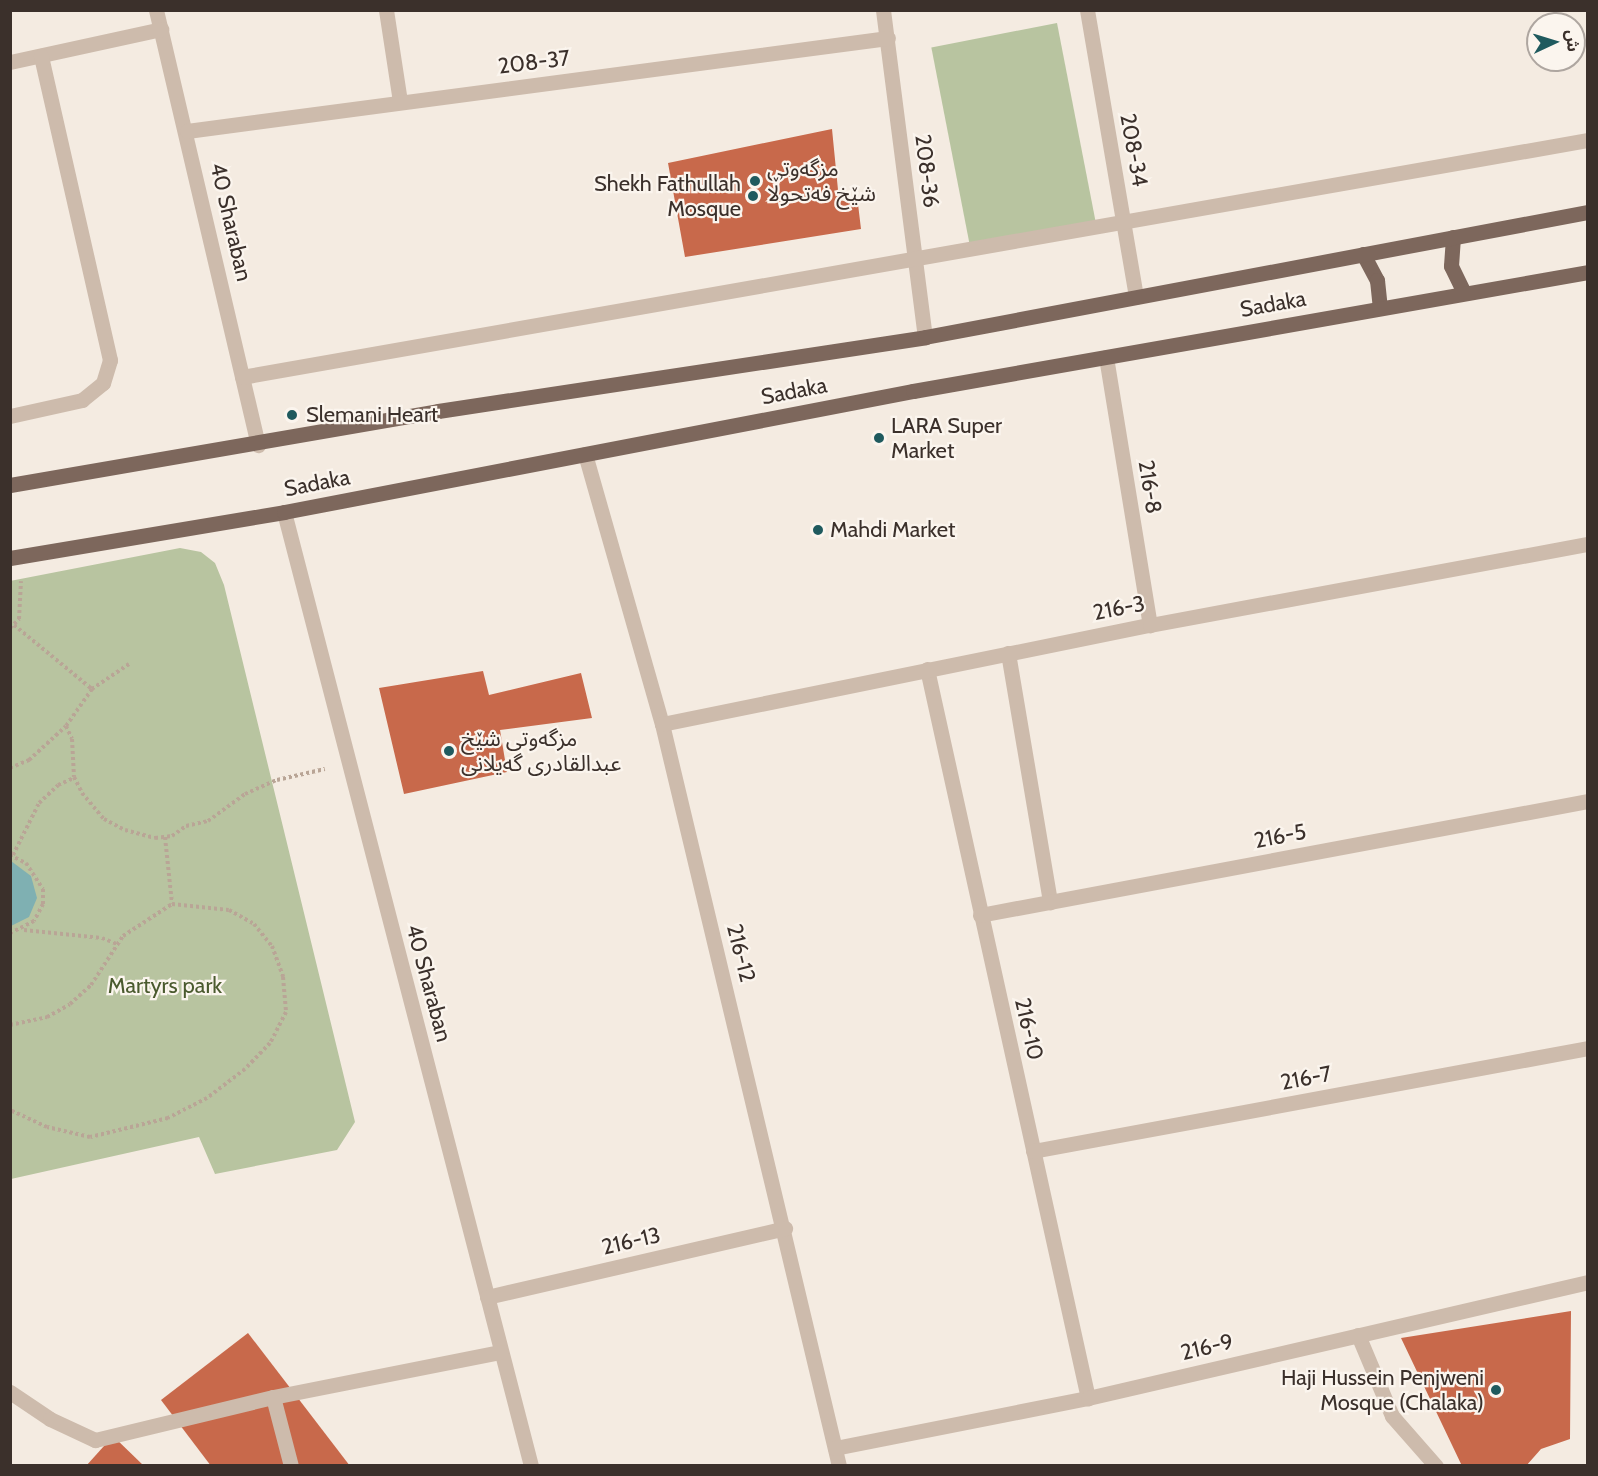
<!DOCTYPE html>
<meta charset="utf-8">
<style>
body{margin:0}
#map{position:relative;width:1598px;height:1476px;overflow:hidden;background:#f4ebe1;font-family:Cabin,"Noto Sans Arabic",sans-serif}
div>[style]{position:absolute}
.green>*{inset:0;background:#b8c4a0;transform-origin:0 0}
.water>*{inset:0;background:#7fb0b2}
.building>*{inset:0;background:#c8694b}
.path>*{height:4px;margin-top:-2px;transform-origin:0;background:repeating-linear-gradient(90deg,#b9a596 0 3px,transparent 0 6px)}
.minor>*{height:15px;margin:-7.5px;padding:0 7.5px;transform-origin:7.5px;border-radius:7.5px;background:#cdbbac}
.major>*{height:15px;margin:-7.5px;padding:0 7.5px;transform-origin:7.5px;border-radius:7.5px;background:#7d675c}
.dots>*{width:16px;height:16px;translate:-50% -50%;box-sizing:border-box;border:3px solid #fbf5ee;border-radius:50%}
span{translate:-50% -50%;white-space:nowrap;text-align:center;line-height:1.15;-webkit-text-stroke:4.5px #fbf5ee;paint-order:stroke}
.street-label{font-size:22px;color:#3b302b}
.poi-label{font-size:22px;color:#3b302b}
.left{translate:0 -50%;text-align:left}
.right{translate:-100% -50%;text-align:right}
.park-label{font-size:22px;color:#4a5a2e}
.frame{position:absolute;inset:0;border:12px solid #3b302b;pointer-events:none}
.north{position:absolute;left:1526px;top:12px;width:60px;height:60px;box-sizing:border-box;background:#fbf5ee;border:2px solid #aea6a0;border-radius:50%;rotate:86deg;font-size:16px;font-weight:700;line-height:24px;text-align:center;color:#3b302b}
.north::after{content:'';display:block;margin:auto;width:21px;height:27px;background:#1f5a5e;clip-path:polygon(50% 0,100% 100%,50% 72%,0 100%)}
</style>
<div id="map">
<div class="green">
<div style="left:1057px;top:23px;width:204px;height:128px;rotate:79deg"></div>
<div style="clip-path:polygon(180px 548px,201px 552px,215px 563px,224px 585px,355px 1122px,337px 1150px,215px 1174px,199px 1137px,11px 1179px,10px 581px)"></div>
</div>
<div class="water">
<div style="clip-path:polygon(11px 861px,31px 876px,37px 898px,29px 917px,11px 926px)"></div>
</div>
<div class="building">
<div style="clip-path:polygon(832px 129px,839px 200px,858px 204px,861px 229px,685px 257px,668px 163px)"></div>
<div style="clip-path:polygon(483px 671px,489px 695px,581px 673px,592px 718px,500px 730px,507px 772px,404px 794px,379px 688px)"></div>
<div style="clip-path:polygon(1571px 1311px,1570px 1439px,1541px 1449px,1526px 1466px,1462px 1466px,1401px 1338px)"></div>
<div style="clip-path:polygon(248px 1333px,350px 1466px,211px 1466px,161px 1400px)"></div>
<div style="clip-path:polygon(113px 1436px,144px 1466px,86px 1466px)"></div>
</div>
<div class="path">
<div style="left:14px;top:625px;width:101px;rotate:39.4deg"></div>
<div style="left:10px;top:628px;width:13px;rotate:-45deg"></div>
<div style="left:19px;top:619px;width:38px;rotate:-87deg"></div>
<div style="left:129px;top:664px;width:45px;rotate:146deg"></div>
<div style="left:92px;top:689px;width:45px;rotate:125.1deg"></div>
<div style="left:66px;top:726px;width:14px;rotate:65deg"></div>
<div style="left:72px;top:739px;width:38px;rotate:87deg"></div>
<div style="left:74px;top:777px;width:18px;rotate:63deg"></div>
<div style="left:82px;top:793px;width:34px;rotate:50deg"></div>
<div style="left:104px;top:819px;width:24px;rotate:28deg"></div>
<div style="left:125px;top:830px;width:31px;rotate:15deg"></div>
<div style="left:155px;top:838px;width:17px;rotate:-7deg"></div>
<div style="left:172px;top:836px;width:17px;rotate:-36deg"></div>
<div style="left:186px;top:826px;width:23px;rotate:-13deg"></div>
<div style="left:208px;top:821px;width:46px;rotate:-36.1deg"></div>
<div style="left:245px;top:794px;width:35px;rotate:-24deg"></div>
<div style="left:277px;top:780px;width:49px;rotate:-12.9deg"></div>
<div style="left:10px;top:768px;width:21px;rotate:-23deg"></div>
<div style="left:29px;top:760px;width:50px;rotate:-42.6deg"></div>
<div style="left:165px;top:837px;width:67px;rotate:84deg"></div>
<div style="left:10px;top:855px;width:18px;rotate:27deg"></div>
<div style="left:26px;top:863px;width:31px;rotate:57deg"></div>
<div style="left:43px;top:889px;width:15px;rotate:90deg"></div>
<div style="left:43px;top:904px;width:19px;rotate:118deg"></div>
<div style="left:34px;top:921px;width:27px;rotate:153deg"></div>
<div style="left:13px;top:855px;width:58px;rotate:-63.4deg"></div>
<div style="left:39px;top:803px;width:26px;rotate:-43deg"></div>
<div style="left:58px;top:785px;width:17px;rotate:-24deg"></div>
<div style="left:24px;top:930px;width:78px;rotate:5.9deg"></div>
<div style="left:102px;top:938px;width:16px;rotate:22deg"></div>
<div style="left:10px;top:1025px;width:38px;rotate:-12deg"></div>
<div style="left:47px;top:1017px;width:26px;rotate:-29deg"></div>
<div style="left:70px;top:1004px;width:28px;rotate:-42deg"></div>
<div style="left:91px;top:985px;width:59px;rotate:-56.9deg"></div>
<div style="left:123px;top:936px;width:59px;rotate:-33.1deg"></div>
<div style="left:172px;top:904px;width:57px;rotate:6deg"></div>
<div style="left:229px;top:910px;width:29px;rotate:29deg"></div>
<div style="left:254px;top:924px;width:28px;rotate:51deg"></div>
<div style="left:272px;top:946px;width:33px;rotate:70deg"></div>
<div style="left:283px;top:977px;width:35px;rotate:85deg"></div>
<div style="left:286px;top:1012px;width:35px;rotate:117deg"></div>
<div style="left:270px;top:1043px;width:36px;rotate:134deg"></div>
<div style="left:245px;top:1069px;width:48px;rotate:142.7deg"></div>
<div style="left:207px;top:1098px;width:44px;rotate:152.9deg"></div>
<div style="left:168px;top:1118px;width:80px;rotate:166.3deg"></div>
<div style="left:90px;top:1137px;width:44px;rotate:-166.9deg"></div>
<div style="left:47px;top:1127px;width:41px;rotate:-155.3deg"></div>
</div>
<div class="minor">
<div style="left:156px;top:10px;width:447px;rotate:76.8deg"></div>
<div style="left:386px;top:10px;width:93px;rotate:81.3deg"></div>
<div style="left:883px;top:10px;width:330px;rotate:82.7deg"></div>
<div style="left:1087px;top:10px;width:291px;rotate:80.3deg"></div>
<div style="left:10px;top:62px;width:155px;rotate:-12.3deg"></div>
<div style="left:187px;top:131px;width:707px;rotate:-7.56deg"></div>
<div style="left:1106px;top:357px;width:272px;rotate:80.7deg"></div>
<div style="left:242px;top:377px;width:1367px;rotate:-9.99deg"></div>
<div style="left:10px;top:416px;width:74px;rotate:-12.5deg"></div>
<div style="left:82px;top:400px;width:27px;rotate:-39deg"></div>
<div style="left:103px;top:383px;width:24px;rotate:-73deg"></div>
<div style="left:110px;top:360px;width:312px;rotate:-102.8deg"></div>
<div style="left:585px;top:454px;width:281px;rotate:74.1deg"></div>
<div style="left:662px;top:724px;width:763px;rotate:76.58deg"></div>
<div style="left:284px;top:512px;width:985px;rotate:75.48deg"></div>
<div style="left:1008px;top:653px;width:253px;rotate:80.4deg"></div>
<div style="left:927px;top:669px;width:747px;rotate:77.55deg"></div>
<div style="left:662px;top:724px;width:498px;rotate:-11.5deg"></div>
<div style="left:1150px;top:625px;width:445px;rotate:-10.5deg"></div>
<div style="left:980px;top:915px;width:619px;rotate:-10.62deg"></div>
<div style="left:1033px;top:1151px;width:564px;rotate:-10.51deg"></div>
<div style="left:487px;top:1297px;width:306px;rotate:-13deg"></div>
<div style="left:1358px;top:1335px;width:88px;rotate:67.2deg"></div>
<div style="left:1392px;top:1416px;width:67px;rotate:48.7deg"></div>
<div style="left:10px;top:1392px;width:48px;rotate:34deg"></div>
<div style="left:50px;top:1419px;width:50px;rotate:25deg"></div>
<div style="left:95px;top:1440px;width:183px;rotate:-13.6deg"></div>
<div style="left:273px;top:1397px;width:232px;rotate:-11.2deg"></div>
<div style="left:273px;top:1397px;width:71px;rotate:75.4deg"></div>
<div style="left:835px;top:1448px;width:258px;rotate:-11.2deg"></div>
<div style="left:1088px;top:1398px;width:513px;rotate:-13.06deg"></div>
</div>
<div class="major">
<div style="left:1453px;top:237px;width:29px;rotate:94deg"></div>
<div style="left:1451px;top:266px;width:30px;rotate:64deg"></div>
<div style="left:1363px;top:254px;width:30px;rotate:62deg"></div>
<div style="left:1377px;top:280px;width:28px;rotate:84deg"></div>
<div style="left:10px;top:485px;width:434px;rotate:-9.8deg"></div>
<div style="left:438px;top:411px;width:493px;rotate:-8.6deg"></div>
<div style="left:925px;top:337px;width:675px;rotate:-10.68deg"></div>
<div style="left:10px;top:558px;width:278px;rotate:-9.5deg"></div>
<div style="left:284px;top:512px;width:641px;rotate:-10.89deg"></div>
<div style="left:913px;top:391px;width:685px;rotate:-10deg"></div>
</div>
<div class="dots">
<div style="left:755px;top:181px;background:#1f5a5e"></div>
<div style="left:753px;top:196px;background:#1f5a5e"></div>
<div style="left:292px;top:415px;background:#1f5a5e"></div>
<div style="left:879px;top:438px;background:#1f5a5e"></div>
<div style="left:818px;top:530px;background:#1f5a5e"></div>
<div style="left:449px;top:751px;background:#1f5a5e"></div>
<div style="left:1496px;top:1390px;background:#1f5a5e"></div>
</div>
<div class="street-label">
<span style="left:534px;top:62px;rotate:-7deg">208-37</span>
<span style="left:1134px;top:150px;rotate:80deg">208-34</span>
<span style="left:927px;top:171px;rotate:83deg">208-36</span>
<span style="left:231px;top:222px;rotate:77deg">40 Sharaban</span>
<span style="left:1273px;top:304px;rotate:-10deg">Sadaka</span>
<span style="left:794px;top:391px;rotate:-11deg">Sadaka</span>
<span style="left:317px;top:483px;rotate:-11deg">Sadaka</span>
<span style="left:1150px;top:487px;rotate:81deg">216-8</span>
<span style="left:1119px;top:608px;rotate:-11deg">216-3</span>
<span style="left:1280px;top:836px;rotate:-11deg">216-5</span>
<span style="left:741px;top:953px;rotate:76deg">216-12</span>
<span style="left:429px;top:983px;rotate:75deg">40 Sharaban</span>
<span style="left:1029px;top:1029px;rotate:77deg">216-10</span>
<span style="left:1306px;top:1078px;rotate:-11deg">216-7</span>
<span style="left:631px;top:1241px;rotate:-13deg">216-13</span>
<span style="left:1207px;top:1347px;rotate:-13deg">216-9</span>
</div>
<div class="poi-label">
<span class="left" style="left:767px;top:181px">مزگەوتی<br>شێخ فەتحوڵا</span>
<span class="right" style="left:741px;top:196px">Shekh Fathullah<br>Mosque</span>
<span class="left" style="left:306px;top:415px">Slemani Heart</span>
<span class="left" style="left:891px;top:438px">LARA Super<br>Market</span>
<span class="left" style="left:830px;top:530px">Mahdi Market</span>
<span class="left" style="left:461px;top:751px">مزگەوتی شێخ<br>عبدالقادری گەیلانی</span>
<span class="right" style="left:1484px;top:1390px">Haji Hussein Penjweni<br>Mosque (Chalaka)</span>
</div>
<div class="park-label">
<span style="left:165px;top:986px">Martyrs park</span>
</div>
<div class="frame"></div>
<div class="north">ش</div>
</div>
